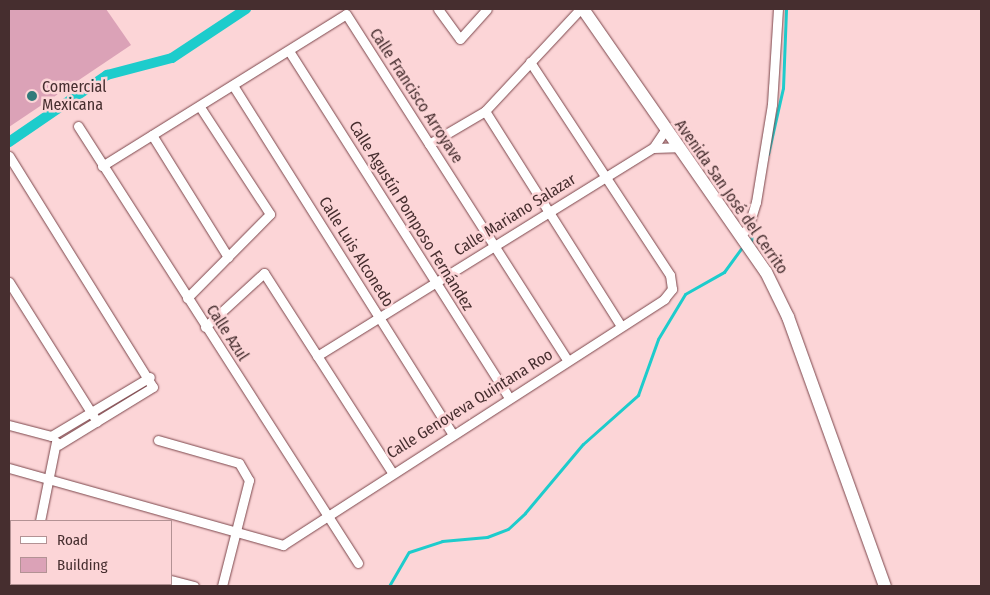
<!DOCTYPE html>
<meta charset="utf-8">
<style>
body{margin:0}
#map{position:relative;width:990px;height:595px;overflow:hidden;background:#fcd5d7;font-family:"Fira Sans Condensed",sans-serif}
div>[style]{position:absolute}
.stream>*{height:3px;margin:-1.5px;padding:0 1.5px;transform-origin:1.5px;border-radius:1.5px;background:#1dcccc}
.canal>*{height:10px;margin:-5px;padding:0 5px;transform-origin:5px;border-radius:5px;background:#1dcccc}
.building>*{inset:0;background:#dba2b7}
.roads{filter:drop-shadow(0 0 1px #7b464b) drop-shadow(0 0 1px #7b464b)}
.street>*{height:9px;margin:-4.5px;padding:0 4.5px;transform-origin:4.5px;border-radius:4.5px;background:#fff}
.secondary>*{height:12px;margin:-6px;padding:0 6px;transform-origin:6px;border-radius:6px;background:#fff}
.dots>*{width:14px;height:14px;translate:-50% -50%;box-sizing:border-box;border:2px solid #fcd5d7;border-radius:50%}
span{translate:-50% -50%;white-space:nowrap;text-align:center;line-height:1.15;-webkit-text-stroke:5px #fcd5d7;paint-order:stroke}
.poi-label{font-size:16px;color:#462e2f}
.left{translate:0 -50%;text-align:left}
.street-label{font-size:16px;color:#462e2f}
.frame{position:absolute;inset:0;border:10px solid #462e2f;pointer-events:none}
.legend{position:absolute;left:10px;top:520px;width:162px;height:65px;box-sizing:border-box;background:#fcd5d7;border:1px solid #b39294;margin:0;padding:6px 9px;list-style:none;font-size:15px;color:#462e2f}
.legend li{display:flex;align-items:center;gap:10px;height:25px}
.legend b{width:25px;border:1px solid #b39294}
</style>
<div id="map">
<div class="stream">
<div style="left:768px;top:154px;width:68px;rotate:-77.2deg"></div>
<div style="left:783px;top:88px;width:79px;rotate:-87.8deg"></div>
<div style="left:751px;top:241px;width:18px;rotate:-81deg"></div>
<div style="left:389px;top:586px;width:39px;rotate:-60deg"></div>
<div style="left:409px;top:552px;width:35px;rotate:-18deg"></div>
<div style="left:442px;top:541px;width:45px;rotate:-5.1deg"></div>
<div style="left:487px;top:537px;width:22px;rotate:-21deg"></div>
<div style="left:508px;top:529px;width:23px;rotate:-43deg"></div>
<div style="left:525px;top:513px;width:90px;rotate:-50deg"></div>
<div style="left:583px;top:444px;width:74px;rotate:-41.7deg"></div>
<div style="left:638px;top:395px;width:59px;rotate:-70.3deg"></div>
<div style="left:658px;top:339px;width:52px;rotate:-59deg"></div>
<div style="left:685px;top:294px;width:45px;rotate:-29.4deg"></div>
<div style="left:724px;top:272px;width:29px;rotate:-54deg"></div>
</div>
<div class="canal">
<div style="left:9px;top:142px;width:119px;rotate:-34.4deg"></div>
<div style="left:107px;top:75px;width:67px;rotate:-14.7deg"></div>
<div style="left:172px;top:58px;width:89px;rotate:-33.5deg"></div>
</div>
<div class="building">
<div style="clip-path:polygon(9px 9px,106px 9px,131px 45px,9px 127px)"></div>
</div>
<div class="roads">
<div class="street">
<div style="left:438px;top:9px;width:37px;rotate:54deg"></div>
<div style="left:460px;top:39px;width:40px;rotate:-48deg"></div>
<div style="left:289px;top:51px;width:411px;rotate:57.6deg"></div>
<div style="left:234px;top:87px;width:409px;rotate:57.8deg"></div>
<div style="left:485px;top:111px;width:254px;rotate:57.7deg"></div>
<div style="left:78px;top:126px;width:519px;rotate:57.35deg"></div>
<div style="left:152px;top:135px;width:144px;rotate:58.1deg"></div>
<div style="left:429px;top:144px;width:65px;rotate:-30.5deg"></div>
<div style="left:485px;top:111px;width:139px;rotate:-47deg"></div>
<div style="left:653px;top:148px;width:24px;rotate:-2deg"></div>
<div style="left:9px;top:156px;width:272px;rotate:58.1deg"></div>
<div style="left:153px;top:387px;width:111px;rotate:148.6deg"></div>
<div style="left:102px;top:166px;width:287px;rotate:-31.9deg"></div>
<div style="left:346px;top:14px;width:411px;rotate:57.4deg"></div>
<div style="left:740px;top:235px;width:11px;rotate:-41deg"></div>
<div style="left:748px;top:228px;width:27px;rotate:-73deg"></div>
<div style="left:756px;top:202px;width:99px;rotate:-80.7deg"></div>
<div style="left:772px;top:104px;width:95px;rotate:-86.4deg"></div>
<div style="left:9px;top:282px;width:165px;rotate:57.8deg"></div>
<div style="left:187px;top:298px;width:118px;rotate:-45.3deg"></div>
<div style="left:270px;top:214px;width:128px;rotate:-123.2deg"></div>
<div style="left:205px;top:327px;width:80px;rotate:-42.5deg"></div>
<div style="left:264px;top:273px;width:237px;rotate:57.3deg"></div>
<div style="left:317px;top:356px;width:395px;rotate:-31.8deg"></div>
<div style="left:653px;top:148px;width:22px;rotate:-56deg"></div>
<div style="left:9px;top:425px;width:43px;rotate:14.7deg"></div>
<div style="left:51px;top:436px;width:115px;rotate:-30.8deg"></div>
<div style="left:158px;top:440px;width:84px;rotate:15.9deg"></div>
<div style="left:239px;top:463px;width:20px;rotate:60deg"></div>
<div style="left:249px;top:480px;width:109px;rotate:104.3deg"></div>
<div style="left:9px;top:468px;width:285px;rotate:15.7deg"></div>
<div style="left:283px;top:545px;width:454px;rotate:-32.8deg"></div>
<div style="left:664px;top:299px;width:13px;rotate:-51deg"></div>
<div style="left:672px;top:289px;width:14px;rotate:-98deg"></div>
<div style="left:670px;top:275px;width:255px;rotate:-123.3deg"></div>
<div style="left:40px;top:521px;width:81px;rotate:-78.6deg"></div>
<div style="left:9px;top:537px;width:2px;rotate:27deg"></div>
<div style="left:171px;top:580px;width:24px;rotate:15deg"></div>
<div style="left:23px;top:586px;width:2px;rotate:-63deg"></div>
</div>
<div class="secondary">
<div style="left:583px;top:9px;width:320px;rotate:55.2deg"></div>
<div style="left:766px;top:272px;width:50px;rotate:63.9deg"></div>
<div style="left:788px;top:317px;width:286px;rotate:70.2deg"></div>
</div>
</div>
<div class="dots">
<div style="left:32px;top:96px;background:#317b7a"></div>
</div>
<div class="poi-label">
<span class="left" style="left:42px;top:96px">Comercial<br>Mexicana</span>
</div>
<div class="street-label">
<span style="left:416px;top:96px;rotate:57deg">Calle Francisco Arroyave</span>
<span style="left:731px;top:197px;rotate:55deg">Avenida San José del Cerrito</span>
<span style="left:515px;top:215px;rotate:-32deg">Calle Mariano Salazar</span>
<span style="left:411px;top:216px;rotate:58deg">Calle Agustín Pomposo Fernández</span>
<span style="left:356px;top:252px;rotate:58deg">Calle Luis Alconedo</span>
<span style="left:227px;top:333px;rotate:57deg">Calle Azul</span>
<span style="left:470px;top:404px;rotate:-32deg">Calle Genoveva Quintana Roo</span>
</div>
<div class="frame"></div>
<ul class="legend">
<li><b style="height:6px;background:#fff"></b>Road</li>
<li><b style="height:14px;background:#dba2b7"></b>Building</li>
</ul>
</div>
